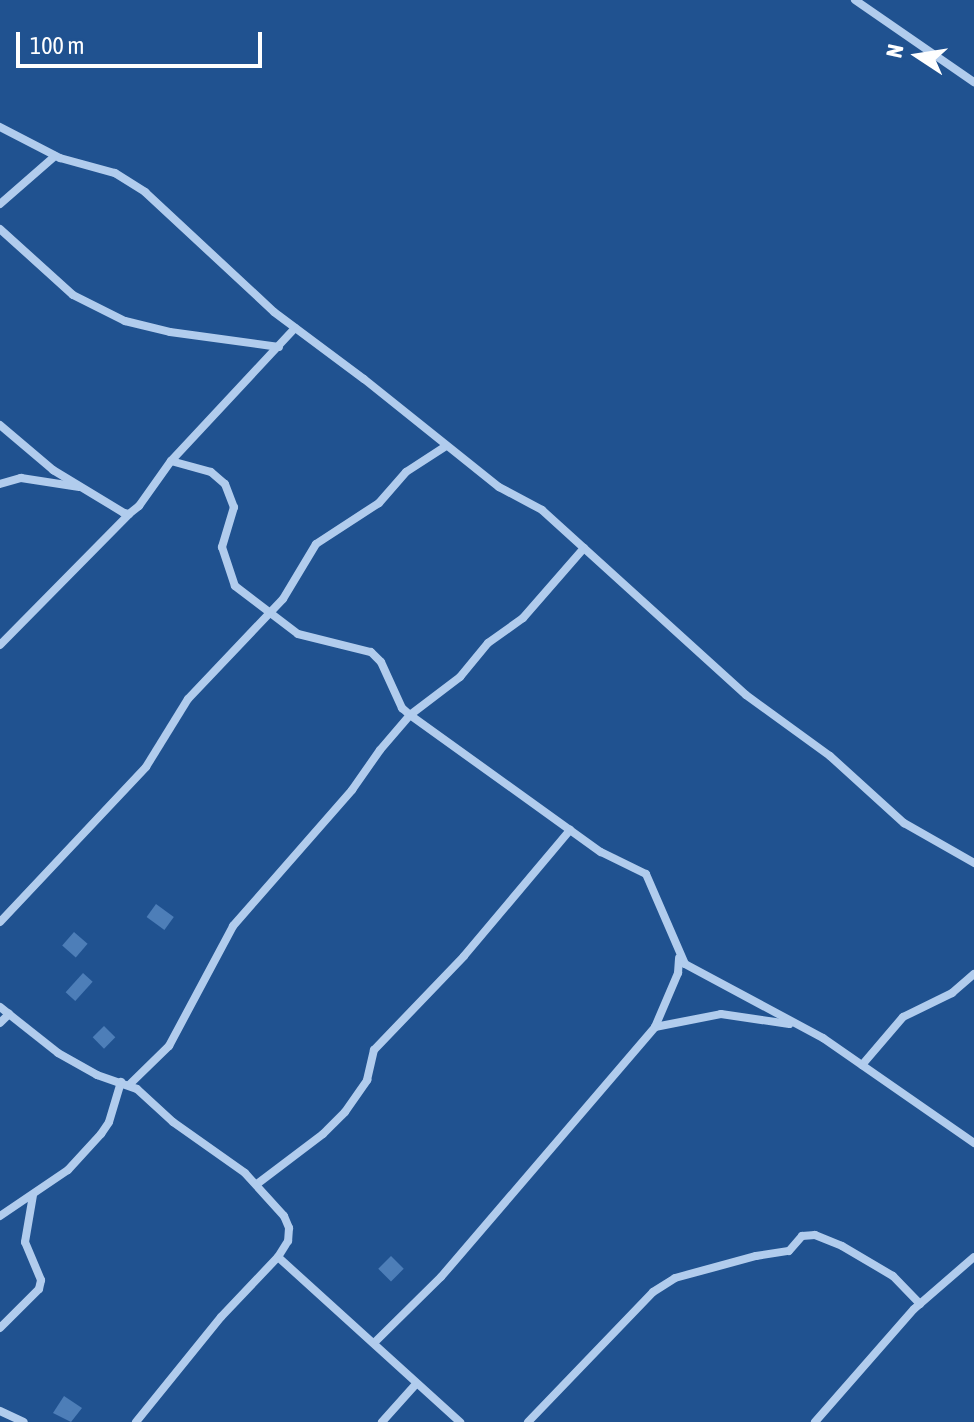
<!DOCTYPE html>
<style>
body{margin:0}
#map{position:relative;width:974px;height:1422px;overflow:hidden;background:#205290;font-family:"Asap Condensed",sans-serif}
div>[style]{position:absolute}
.building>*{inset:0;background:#4d7eb8;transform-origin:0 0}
.street>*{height:8px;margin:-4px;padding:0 4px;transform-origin:4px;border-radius:4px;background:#b1cced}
span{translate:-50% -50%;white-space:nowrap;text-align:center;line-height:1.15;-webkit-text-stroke:8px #205290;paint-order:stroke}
.north{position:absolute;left:878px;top:16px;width:80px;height:80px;-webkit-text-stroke:6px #205290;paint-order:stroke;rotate:282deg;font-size:22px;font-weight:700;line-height:32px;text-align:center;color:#fff}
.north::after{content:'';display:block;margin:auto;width:28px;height:36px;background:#fff;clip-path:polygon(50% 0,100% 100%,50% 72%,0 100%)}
.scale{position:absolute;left:16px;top:32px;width:246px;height:36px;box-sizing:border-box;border:4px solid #fff;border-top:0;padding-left:10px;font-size:24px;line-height:28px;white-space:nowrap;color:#fff;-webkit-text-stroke:6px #205290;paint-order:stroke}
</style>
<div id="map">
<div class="building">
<div style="left:156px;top:904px;width:22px;height:16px;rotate:36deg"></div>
<div style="left:74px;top:932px;width:18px;height:18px;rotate:41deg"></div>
<div style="left:83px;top:973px;width:13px;height:26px;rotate:42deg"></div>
<div style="left:104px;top:1026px;width:16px;height:16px;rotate:45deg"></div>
<div style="left:391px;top:1256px;width:18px;height:18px;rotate:45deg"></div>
<div style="clip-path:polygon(64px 1396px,82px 1408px,71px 1422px,53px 1413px)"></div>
</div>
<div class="street">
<div style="left:855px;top:0;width:145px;rotate:34.6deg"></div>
<div style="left:0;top:127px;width:68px;rotate:27.3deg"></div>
<div style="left:60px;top:158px;width:57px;rotate:15.3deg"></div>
<div style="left:115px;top:173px;width:36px;rotate:32deg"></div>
<div style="left:145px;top:192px;width:176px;rotate:42.9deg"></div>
<div style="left:274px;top:312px;width:112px;rotate:36.7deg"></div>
<div style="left:364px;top:379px;width:173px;rotate:38.7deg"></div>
<div style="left:499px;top:487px;width:49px;rotate:28.1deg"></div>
<div style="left:542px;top:510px;width:275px;rotate:42.2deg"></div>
<div style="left:746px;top:695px;width:104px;rotate:36deg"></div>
<div style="left:830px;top:756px;width:100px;rotate:42.2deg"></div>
<div style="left:904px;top:823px;width:81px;rotate:29.7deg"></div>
<div style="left:0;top:204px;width:73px;rotate:-41.1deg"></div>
<div style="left:0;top:229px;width:98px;rotate:42.1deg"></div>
<div style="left:73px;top:295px;width:58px;rotate:26.6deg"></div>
<div style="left:125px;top:321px;width:46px;rotate:13.7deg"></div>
<div style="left:170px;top:332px;width:110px;rotate:7.8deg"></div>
<div style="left:0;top:425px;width:70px;rotate:40.3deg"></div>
<div style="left:53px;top:470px;width:83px;rotate:31.2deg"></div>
<div style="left:124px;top:513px;width:5px;rotate:11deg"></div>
<div style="left:129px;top:514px;width:13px;rotate:-39deg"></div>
<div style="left:139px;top:506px;width:55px;rotate:-54.6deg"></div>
<div style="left:171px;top:461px;width:41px;rotate:15.4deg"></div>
<div style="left:211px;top:472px;width:18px;rotate:41deg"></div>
<div style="left:225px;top:484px;width:25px;rotate:69deg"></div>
<div style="left:234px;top:507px;width:42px;rotate:106.7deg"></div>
<div style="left:222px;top:547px;width:41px;rotate:71.6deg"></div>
<div style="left:235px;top:586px;width:79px;rotate:37.3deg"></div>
<div style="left:298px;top:634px;width:75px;rotate:13.9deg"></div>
<div style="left:371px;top:652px;width:14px;rotate:45deg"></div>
<div style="left:381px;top:662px;width:51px;rotate:65.5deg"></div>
<div style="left:402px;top:708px;width:11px;rotate:41deg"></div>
<div style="left:410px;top:715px;width:235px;rotate:35.7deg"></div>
<div style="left:601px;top:852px;width:50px;rotate:26.1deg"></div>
<div style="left:646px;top:874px;width:98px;rotate:66.6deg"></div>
<div style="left:685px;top:964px;width:157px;rotate:28.2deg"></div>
<div style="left:823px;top:1038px;width:184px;rotate:34.8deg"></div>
<div style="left:171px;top:461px;width:182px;rotate:-47deg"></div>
<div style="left:0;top:484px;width:22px;rotate:-16deg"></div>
<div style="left:21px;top:478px;width:59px;rotate:8.8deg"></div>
<div style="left:0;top:645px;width:184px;rotate:-45.4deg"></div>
<div style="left:0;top:922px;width:213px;rotate:-46.7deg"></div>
<div style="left:146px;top:767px;width:80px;rotate:-58.3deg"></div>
<div style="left:188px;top:699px;width:138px;rotate:-46.5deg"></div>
<div style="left:283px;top:599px;width:64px;rotate:-59deg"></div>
<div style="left:316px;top:544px;width:75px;rotate:-33.1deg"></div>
<div style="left:379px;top:503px;width:41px;rotate:-48.9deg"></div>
<div style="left:406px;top:472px;width:48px;rotate:-33deg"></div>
<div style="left:0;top:1007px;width:74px;rotate:38.4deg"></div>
<div style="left:58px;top:1053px;width:45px;rotate:29.4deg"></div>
<div style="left:97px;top:1075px;width:42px;rotate:19.3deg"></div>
<div style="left:137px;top:1089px;width:49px;rotate:42.5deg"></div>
<div style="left:173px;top:1122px;width:88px;rotate:35.3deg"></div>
<div style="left:245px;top:1173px;width:58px;rotate:47.8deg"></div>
<div style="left:284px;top:1216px;width:13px;rotate:67deg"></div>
<div style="left:289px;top:1228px;width:13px;rotate:94deg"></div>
<div style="left:288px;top:1241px;width:19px;rotate:122deg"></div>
<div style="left:278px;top:1257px;width:246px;rotate:42.2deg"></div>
<div style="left:0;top:1023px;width:13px;rotate:-45deg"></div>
<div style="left:655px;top:1027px;width:59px;rotate:-66.9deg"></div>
<div style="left:678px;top:973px;width:15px;rotate:-86deg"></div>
<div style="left:862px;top:1065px;width:63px;rotate:-49.5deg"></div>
<div style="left:903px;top:1017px;width:55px;rotate:-26.1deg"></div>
<div style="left:952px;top:993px;width:29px;rotate:-41deg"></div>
<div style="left:129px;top:1085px;width:56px;rotate:-44.3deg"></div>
<div style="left:169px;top:1046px;width:136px;rotate:-61.9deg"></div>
<div style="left:233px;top:926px;width:181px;rotate:-48.8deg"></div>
<div style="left:352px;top:790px;width:49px;rotate:-55deg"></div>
<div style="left:380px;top:750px;width:46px;rotate:-49.4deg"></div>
<div style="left:410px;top:715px;width:63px;rotate:-37.2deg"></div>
<div style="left:460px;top:677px;width:44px;rotate:-50.5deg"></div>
<div style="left:488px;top:643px;width:43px;rotate:-35.5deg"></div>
<div style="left:523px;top:618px;width:93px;rotate:-48.9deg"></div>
<div style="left:257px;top:1184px;width:83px;rotate:-37.1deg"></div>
<div style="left:323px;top:1134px;width:31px;rotate:-45deg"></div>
<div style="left:345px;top:1112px;width:39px;rotate:-55deg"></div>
<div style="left:367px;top:1080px;width:31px;rotate:-77deg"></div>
<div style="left:374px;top:1050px;width:130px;rotate:-46.2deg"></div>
<div style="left:464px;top:956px;width:165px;rotate:-49.9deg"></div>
<div style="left:0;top:1216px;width:82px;rotate:-34.1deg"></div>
<div style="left:68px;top:1170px;width:49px;rotate:-47.5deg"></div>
<div style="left:101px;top:1134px;width:14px;rotate:-56deg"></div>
<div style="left:109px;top:1122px;width:42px;rotate:-73.3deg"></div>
<div style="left:0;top:1328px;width:55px;rotate:-45deg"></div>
<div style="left:39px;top:1289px;width:9px;rotate:-77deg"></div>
<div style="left:41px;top:1280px;width:41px;rotate:-112.8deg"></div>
<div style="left:25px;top:1242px;width:48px;rotate:-80.3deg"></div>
<div style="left:374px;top:1343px;width:94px;rotate:-44.6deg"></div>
<div style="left:441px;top:1277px;width:329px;rotate:-49.4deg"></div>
<div style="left:655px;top:1027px;width:67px;rotate:-11.1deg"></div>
<div style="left:721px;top:1014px;width:69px;rotate:8.4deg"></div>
<div style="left:0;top:1411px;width:26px;rotate:25deg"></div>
<div style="left:136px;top:1422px;width:135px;rotate:-51deg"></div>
<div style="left:221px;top:1317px;width:83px;rotate:-46.5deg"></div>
<div style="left:382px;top:1422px;width:51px;rotate:-48.2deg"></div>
<div style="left:528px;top:1422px;width:180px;rotate:-46.1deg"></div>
<div style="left:653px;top:1292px;width:26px;rotate:-32deg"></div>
<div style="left:675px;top:1278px;width:84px;rotate:-15.2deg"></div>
<div style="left:756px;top:1256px;width:33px;rotate:-9deg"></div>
<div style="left:789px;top:1251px;width:20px;rotate:-49deg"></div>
<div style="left:802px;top:1236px;width:13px;rotate:-4deg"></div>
<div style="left:815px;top:1235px;width:29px;rotate:22deg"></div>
<div style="left:842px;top:1246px;width:59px;rotate:30.5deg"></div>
<div style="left:893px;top:1276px;width:39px;rotate:46deg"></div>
<div style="left:815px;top:1422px;width:150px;rotate:-48.8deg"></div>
<div style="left:914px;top:1309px;width:79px;rotate:-40.9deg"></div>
</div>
<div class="north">N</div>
<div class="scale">100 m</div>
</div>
